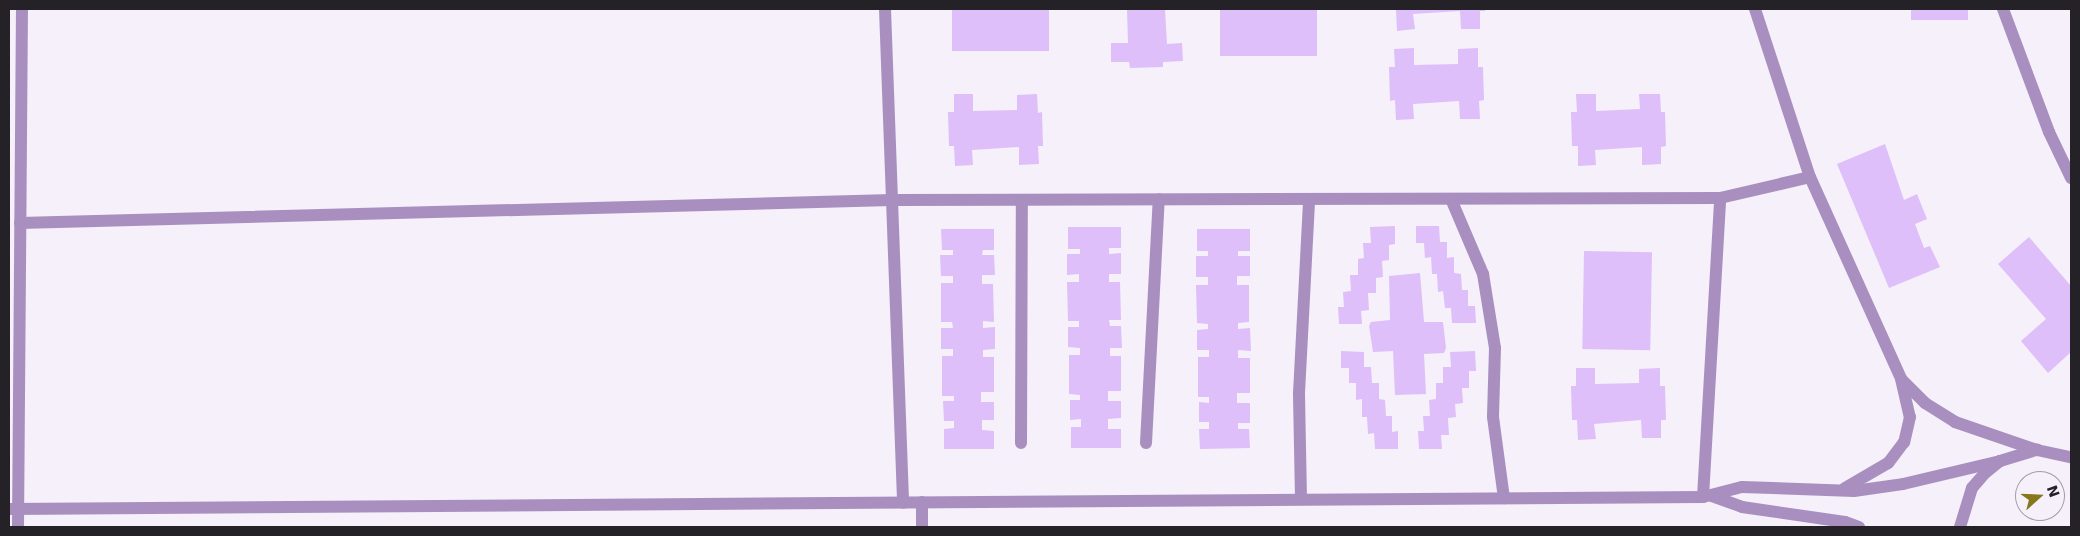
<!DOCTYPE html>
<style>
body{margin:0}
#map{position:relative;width:2080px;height:536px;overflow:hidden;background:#f5f0fa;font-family:"DejaVu Sans",sans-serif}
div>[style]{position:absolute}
.building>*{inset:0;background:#debff9;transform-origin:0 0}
.service>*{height:12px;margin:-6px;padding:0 6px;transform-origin:6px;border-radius:6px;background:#a98fbf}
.minor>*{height:12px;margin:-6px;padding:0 6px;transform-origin:6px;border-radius:6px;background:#a98fbf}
.tertiary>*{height:12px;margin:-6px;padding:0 6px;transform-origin:6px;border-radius:6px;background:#a98fbf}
span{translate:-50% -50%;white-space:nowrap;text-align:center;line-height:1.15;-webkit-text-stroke:4px #f5f0fa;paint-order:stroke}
.frame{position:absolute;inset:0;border:10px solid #242226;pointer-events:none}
.north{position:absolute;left:2015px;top:471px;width:50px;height:50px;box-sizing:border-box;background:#f5f0fa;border:1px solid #a19ea5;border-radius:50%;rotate:70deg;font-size:14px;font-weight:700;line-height:20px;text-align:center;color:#242226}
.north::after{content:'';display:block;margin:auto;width:18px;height:22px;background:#86771a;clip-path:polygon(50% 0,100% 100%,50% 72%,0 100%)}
</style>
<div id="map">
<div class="building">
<div style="left:952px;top:9px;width:97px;height:42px"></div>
<div style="clip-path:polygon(1127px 9px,1165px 9px,1167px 44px,1182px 43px,1183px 61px,1163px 62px,1163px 67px,1130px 68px,1129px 62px,1111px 62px,1111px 43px,1128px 43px)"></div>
<div style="left:1220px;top:9px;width:97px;height:47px"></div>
<div style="clip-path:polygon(1391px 9px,1485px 9px,1485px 11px,1480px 11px,1480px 29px,1461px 29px,1460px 11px,1413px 14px,1415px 29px,1397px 31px,1396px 10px)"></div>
<div style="left:1911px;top:9px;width:57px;height:11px"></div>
<div style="clip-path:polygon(1414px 48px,1414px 65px,1458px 64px,1458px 49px,1478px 48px,1478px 67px,1483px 67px,1484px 100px,1479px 101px,1480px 119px,1460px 119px,1459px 101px,1413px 104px,1414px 119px,1396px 120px,1395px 100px,1390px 101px,1389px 67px,1395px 67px,1394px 49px)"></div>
<div style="clip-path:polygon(954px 94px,973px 94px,973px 111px,1017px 110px,1017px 95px,1037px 94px,1038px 113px,1042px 112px,1043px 146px,1038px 146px,1039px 164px,1019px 165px,1019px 147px,972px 150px,973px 165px,955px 166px,954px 146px,949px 146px,948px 112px,954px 112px)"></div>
<div style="clip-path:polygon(1576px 94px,1596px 94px,1596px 111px,1640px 109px,1639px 94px,1660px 94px,1661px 112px,1665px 112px,1666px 146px,1661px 147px,1661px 164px,1642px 165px,1642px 147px,1595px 150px,1596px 165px,1578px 166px,1578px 146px,1572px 146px,1571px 112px,1577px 112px)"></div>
<div style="clip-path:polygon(1885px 144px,1904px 200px,1917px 194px,1927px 219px,1915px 224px,1924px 248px,1930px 246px,1940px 267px,1889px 288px,1837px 164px)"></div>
<div style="clip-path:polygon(1395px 226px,1395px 244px,1389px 245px,1389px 260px,1382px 261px,1383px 277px,1376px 278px,1376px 293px,1368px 293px,1369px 310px,1361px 311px,1362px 324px,1339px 324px,1338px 307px,1344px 307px,1343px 292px,1351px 291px,1350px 275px,1358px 275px,1358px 259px,1364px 258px,1363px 243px,1371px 243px,1370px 227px)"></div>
<div style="clip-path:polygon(1416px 226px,1439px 226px,1440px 242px,1447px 242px,1447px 258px,1454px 257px,1454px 273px,1461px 274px,1462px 290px,1468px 290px,1468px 306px,1475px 306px,1476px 323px,1452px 323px,1451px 308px,1445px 308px,1443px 291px,1438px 292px,1437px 274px,1432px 274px,1431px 257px,1425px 258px,1424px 243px,1416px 243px)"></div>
<div style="clip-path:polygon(1068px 227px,1121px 227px,1121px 248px,1109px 248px,1109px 254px,1121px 253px,1121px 274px,1109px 274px,1109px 282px,1120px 282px,1121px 320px,1109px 320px,1110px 326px,1121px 326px,1122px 348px,1110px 348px,1110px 356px,1121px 356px,1121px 391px,1108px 391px,1108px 401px,1121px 401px,1121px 418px,1108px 419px,1108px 429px,1121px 429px,1121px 448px,1071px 448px,1071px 427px,1081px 427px,1081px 419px,1070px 420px,1070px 400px,1080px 400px,1080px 395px,1069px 394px,1069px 355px,1080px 355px,1080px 348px,1068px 347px,1068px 327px,1079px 327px,1079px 321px,1068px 321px,1067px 282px,1079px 282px,1079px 274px,1067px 275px,1067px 254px,1080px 254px,1080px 249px,1068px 249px)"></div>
<div style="clip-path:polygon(941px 229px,994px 229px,994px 250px,983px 250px,982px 255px,994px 255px,995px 275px,982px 275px,982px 284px,993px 284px,994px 322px,983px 321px,983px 328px,995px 327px,995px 349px,983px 350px,983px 357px,994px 357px,994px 392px,981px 392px,981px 402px,994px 402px,994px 420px,982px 420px,982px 430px,994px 431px,994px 449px,944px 449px,944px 429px,954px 428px,954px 421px,944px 421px,943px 401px,954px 401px,954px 396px,942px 396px,942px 356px,953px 356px,953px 349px,941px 349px,941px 328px,953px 328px,952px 322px,941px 322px,941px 283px,953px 283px,953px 276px,941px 276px,940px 255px,953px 255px,953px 250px,942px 250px)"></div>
<div style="clip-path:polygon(1197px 229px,1250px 229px,1250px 251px,1238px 251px,1238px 256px,1250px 256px,1250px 276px,1237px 276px,1237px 285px,1249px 285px,1249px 322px,1238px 323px,1238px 329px,1250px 328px,1251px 351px,1238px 350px,1238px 358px,1250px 358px,1250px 393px,1237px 393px,1237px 403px,1250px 403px,1250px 423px,1238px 423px,1238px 429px,1249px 429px,1250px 448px,1200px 449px,1199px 429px,1209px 429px,1209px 422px,1199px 422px,1199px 402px,1209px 403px,1209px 397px,1198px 397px,1198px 357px,1209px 357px,1209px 350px,1197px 350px,1197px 330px,1208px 329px,1208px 324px,1197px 323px,1196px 285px,1208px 285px,1208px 277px,1196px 277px,1196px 256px,1208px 256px,1208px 251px,1197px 251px)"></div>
<div style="clip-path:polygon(2029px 237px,2071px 286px,2071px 352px,2048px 373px,2021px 341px,2046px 319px,1998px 264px)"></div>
<div style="left:1584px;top:251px;width:68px;height:98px;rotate:1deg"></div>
<div style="clip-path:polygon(1420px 273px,1424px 322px,1443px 322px,1446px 348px,1444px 353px,1424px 354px,1426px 394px,1395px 395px,1393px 351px,1373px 352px,1369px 326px,1371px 322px,1390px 320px,1389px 276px)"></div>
<div style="clip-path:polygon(1341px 351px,1364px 352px,1364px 367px,1371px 367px,1372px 383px,1379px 383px,1379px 399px,1385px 400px,1386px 416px,1392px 416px,1392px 432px,1398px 431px,1398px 449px,1375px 449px,1374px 433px,1368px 434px,1367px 417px,1362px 417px,1362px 399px,1356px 400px,1356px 383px,1349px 383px,1349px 368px,1341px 368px)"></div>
<div style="clip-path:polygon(1475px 351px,1476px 371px,1469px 371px,1469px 388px,1462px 388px,1463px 403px,1455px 404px,1456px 417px,1448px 418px,1449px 435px,1441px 435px,1442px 449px,1419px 449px,1418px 431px,1424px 431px,1423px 416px,1430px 416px,1429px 400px,1436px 399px,1436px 383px,1443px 383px,1443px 367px,1451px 367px,1450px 352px)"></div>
<div style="clip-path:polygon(1576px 368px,1595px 368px,1595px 384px,1639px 383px,1639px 369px,1660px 368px,1660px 386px,1665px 386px,1666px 420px,1661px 420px,1661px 438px,1642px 438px,1641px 420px,1594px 424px,1596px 439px,1578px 440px,1577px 420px,1572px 420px,1571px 386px,1576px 386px)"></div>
</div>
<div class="service">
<div style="left:1451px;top:199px;width:82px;rotate:66.9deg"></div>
<div style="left:1483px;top:274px;width:75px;rotate:80.8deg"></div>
<div style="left:1495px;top:348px;width:69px;rotate:91.7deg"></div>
<div style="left:1493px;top:417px;width:82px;rotate:82.3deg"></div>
<div style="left:1021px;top:443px;width:243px;rotate:-89.8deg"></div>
<div style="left:1146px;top:443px;width:244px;rotate:-87deg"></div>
<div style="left:1301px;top:499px;width:106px;rotate:-91.1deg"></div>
<div style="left:1299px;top:393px;width:194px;rotate:-87deg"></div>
</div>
<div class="minor">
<div style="left:885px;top:9px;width:494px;rotate:87.9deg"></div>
<div style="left:2003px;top:9px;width:131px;rotate:69.5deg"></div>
<div style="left:2049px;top:132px;width:51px;rotate:64.4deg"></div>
<div style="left:20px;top:223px;width:872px;rotate:-1.51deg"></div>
<div style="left:892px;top:200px;width:828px;rotate:-0.14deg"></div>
<div style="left:1720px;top:198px;width:92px;rotate:-13.1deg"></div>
<div style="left:1703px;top:497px;width:299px;rotate:-86.7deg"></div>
<div style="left:922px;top:502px;width:25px;rotate:90deg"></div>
</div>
<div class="tertiary">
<div style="left:1755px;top:9px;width:177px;rotate:71.9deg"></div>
<div style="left:1810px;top:177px;width:222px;rotate:65.7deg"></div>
<div style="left:1901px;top:379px;width:39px;rotate:77deg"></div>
<div style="left:1910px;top:417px;width:26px;rotate:103deg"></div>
<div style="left:1904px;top:442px;width:26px;rotate:127deg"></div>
<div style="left:1888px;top:463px;width:50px;rotate:149.8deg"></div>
<div style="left:1902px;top:380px;width:33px;rotate:45deg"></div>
<div style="left:1925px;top:403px;width:36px;rotate:32deg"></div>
<div style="left:1955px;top:422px;width:87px;rotate:18.9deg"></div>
<div style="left:1712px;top:496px;width:32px;rotate:20deg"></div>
<div style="left:1742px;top:507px;width:104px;rotate:8.3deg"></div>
<div style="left:1845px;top:522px;width:15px;rotate:20deg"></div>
<div style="left:9px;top:509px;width:1694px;rotate:-0.41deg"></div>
<div style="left:1703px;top:497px;width:40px;rotate:-14.4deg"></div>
<div style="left:1742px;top:487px;width:112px;rotate:2deg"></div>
<div style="left:1854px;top:491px;width:49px;rotate:-8.1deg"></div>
<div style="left:1903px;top:484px;width:100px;rotate:-13.3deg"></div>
<div style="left:18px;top:527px;width:518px;rotate:-89.56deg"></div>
<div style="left:1960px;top:527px;width:41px;rotate:-72.9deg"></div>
<div style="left:1972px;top:488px;width:20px;rotate:-49deg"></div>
<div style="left:1985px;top:473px;width:19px;rotate:-39deg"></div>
<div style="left:2000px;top:461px;width:39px;rotate:-17deg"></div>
<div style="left:2037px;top:450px;width:35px;rotate:12deg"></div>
</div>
<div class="frame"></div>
<div class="north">N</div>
</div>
